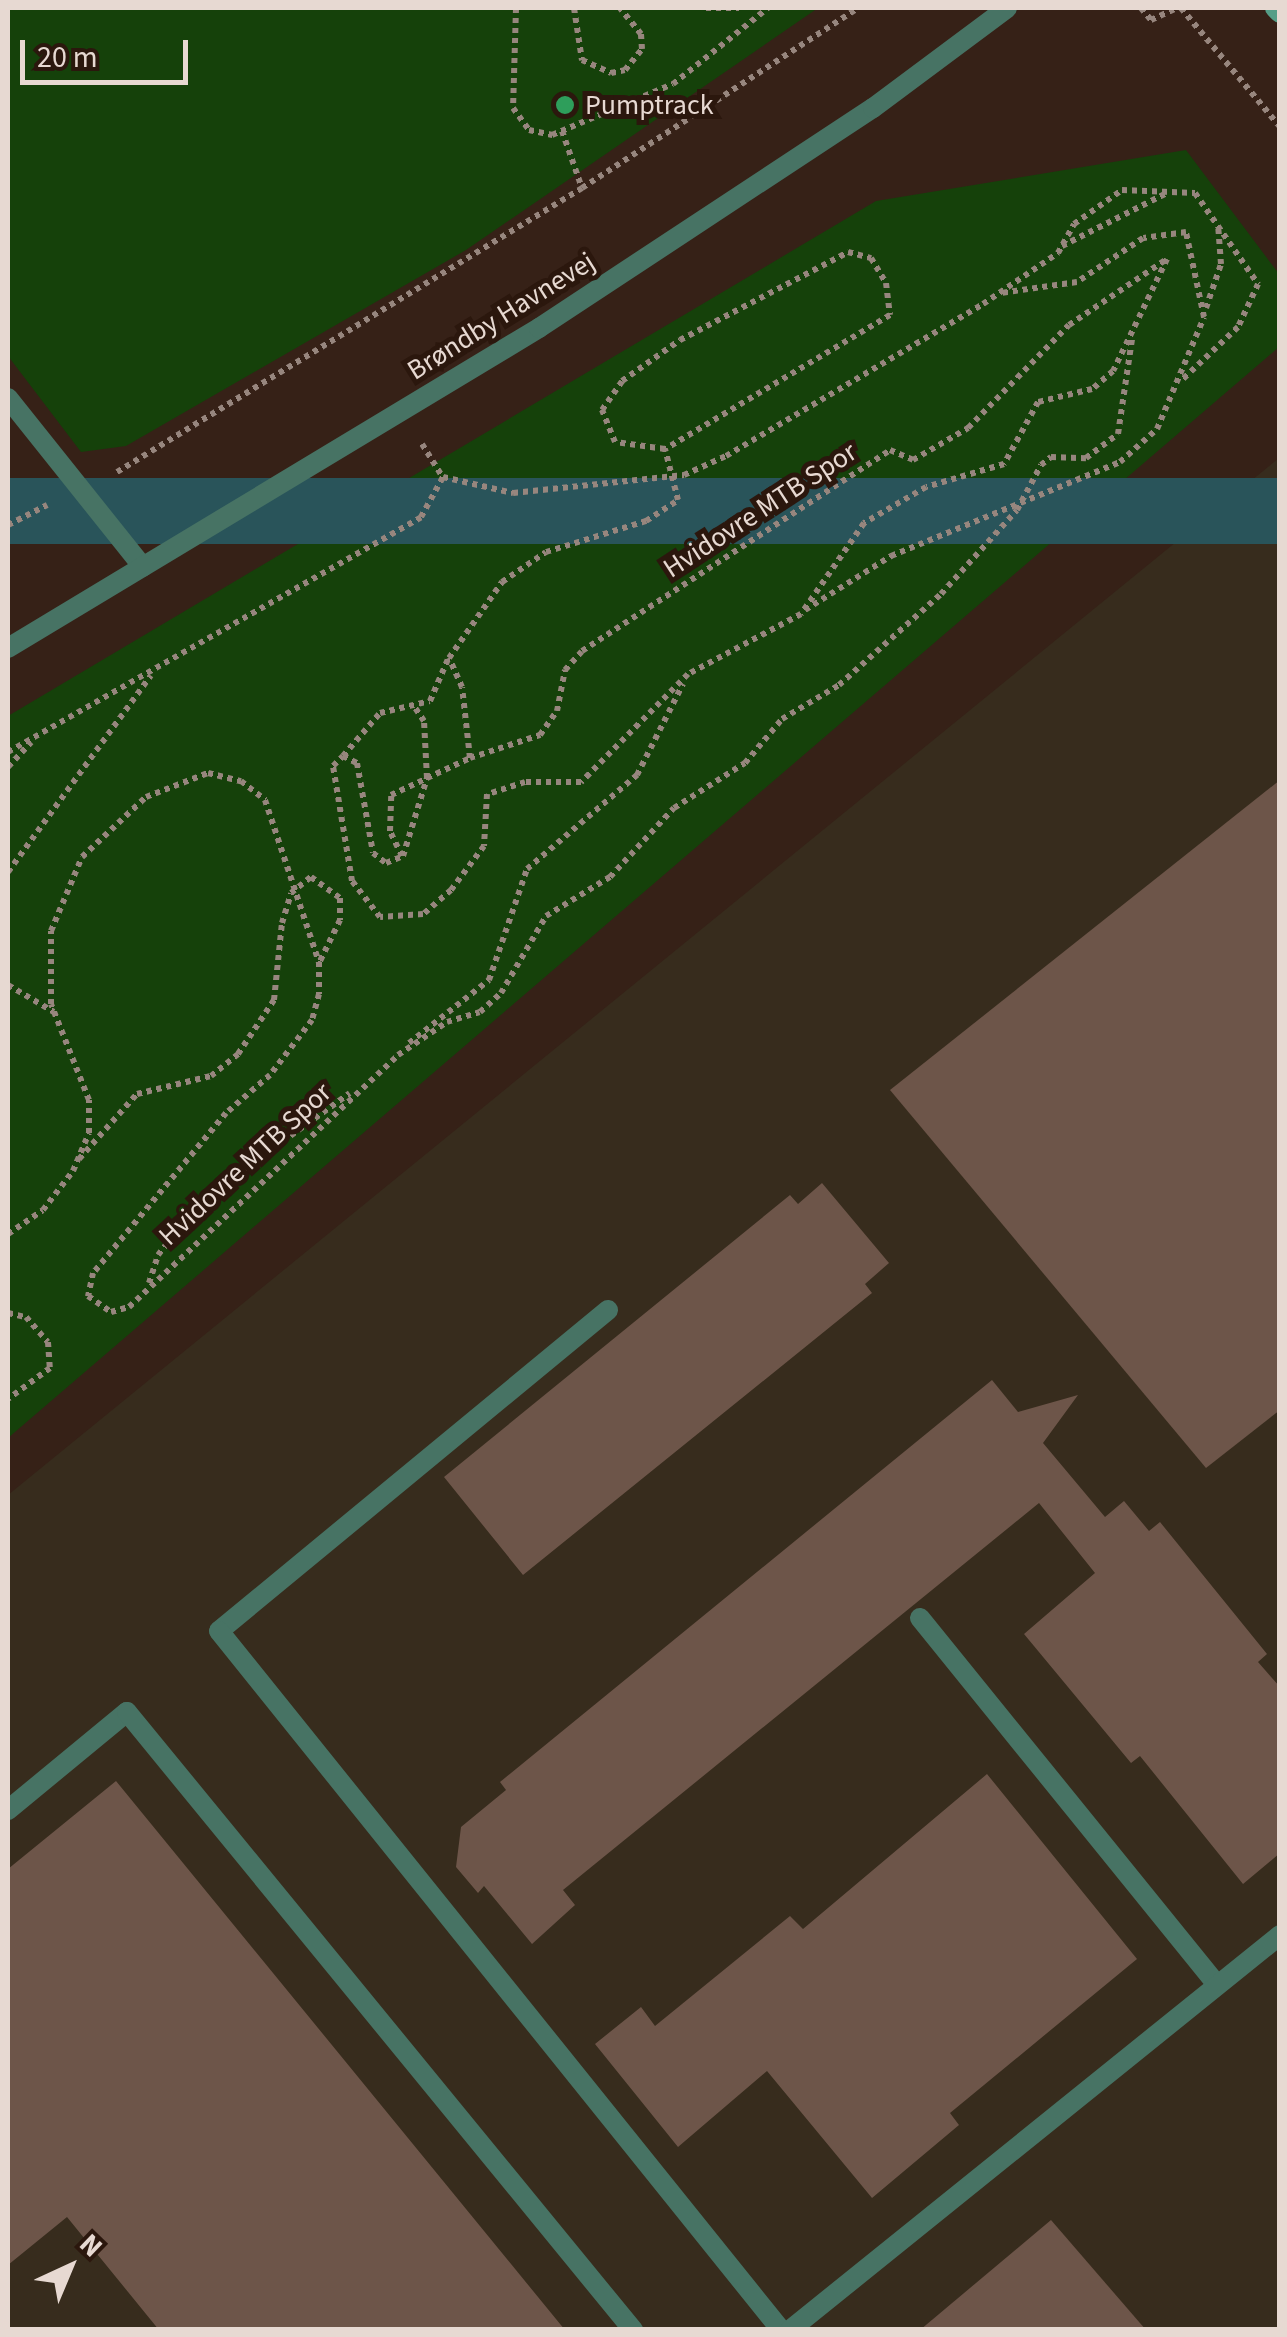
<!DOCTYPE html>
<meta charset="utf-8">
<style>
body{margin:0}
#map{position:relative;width:1287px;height:2337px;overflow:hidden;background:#362117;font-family:"Source Sans 3",sans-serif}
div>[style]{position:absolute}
.industrial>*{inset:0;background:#372c1d}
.green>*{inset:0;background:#15410a}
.water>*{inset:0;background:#29545a;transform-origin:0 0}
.building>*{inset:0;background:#6d5549}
.path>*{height:6px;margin-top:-3px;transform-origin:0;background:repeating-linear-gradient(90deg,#97867e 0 5px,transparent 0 10px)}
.lane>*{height:20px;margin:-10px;padding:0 10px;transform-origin:10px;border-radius:10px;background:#477364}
.street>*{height:20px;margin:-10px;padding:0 10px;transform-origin:10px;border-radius:10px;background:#477364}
.secondary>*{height:20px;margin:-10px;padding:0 10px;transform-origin:10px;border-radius:10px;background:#559e87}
.dots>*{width:28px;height:28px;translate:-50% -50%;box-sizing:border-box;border:5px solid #2b170d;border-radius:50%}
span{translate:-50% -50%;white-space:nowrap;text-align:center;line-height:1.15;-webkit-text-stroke:10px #2b170d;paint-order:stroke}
.poi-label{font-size:28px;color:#e7d9d2}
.left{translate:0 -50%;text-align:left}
.street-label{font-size:28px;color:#e7d9d2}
.frame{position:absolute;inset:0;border:10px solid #e7d9d2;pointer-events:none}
.north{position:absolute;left:20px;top:2217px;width:100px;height:100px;-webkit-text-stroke:8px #2b170d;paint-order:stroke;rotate:44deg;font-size:28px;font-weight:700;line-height:40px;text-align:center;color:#e7d9d2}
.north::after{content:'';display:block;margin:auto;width:35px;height:45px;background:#e7d9d2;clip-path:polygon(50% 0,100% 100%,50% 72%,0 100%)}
.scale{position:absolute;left:20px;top:40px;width:168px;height:45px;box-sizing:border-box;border:5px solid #e7d9d2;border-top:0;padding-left:12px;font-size:30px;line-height:35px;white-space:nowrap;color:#e7d9d2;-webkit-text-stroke:8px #2b170d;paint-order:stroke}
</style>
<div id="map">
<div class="industrial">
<div style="clip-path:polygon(1279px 458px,1279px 2329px,8px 2330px,8px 1495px)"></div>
</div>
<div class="green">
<div style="clip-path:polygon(8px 8px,818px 8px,466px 250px,126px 446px,81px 452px,8px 356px)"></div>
<div style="clip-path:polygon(1186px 150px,1279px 274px,1279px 347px,8px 1438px,8px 716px,876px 201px)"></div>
</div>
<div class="water">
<div style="left:1279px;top:478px;width:66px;height:1637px;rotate:90deg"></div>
</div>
<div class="building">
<div style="clip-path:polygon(1280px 780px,1280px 1410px,1206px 1468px,890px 1090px)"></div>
<div style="clip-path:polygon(822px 1183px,889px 1263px,865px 1284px,872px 1293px,523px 1575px,444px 1477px,790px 1195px,798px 1204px)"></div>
<div style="clip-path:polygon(992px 1380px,1018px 1412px,1078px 1395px,1043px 1443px,1105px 1517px,1124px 1501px,1149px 1531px,1160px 1522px,1267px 1654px,1258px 1662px,1280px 1687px,1280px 1853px,1243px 1884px,1140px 1756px,1131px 1763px,1024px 1634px,1095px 1573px,1039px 1503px,563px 1890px,575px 1905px,532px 1944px,484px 1886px,478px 1893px,456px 1867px,461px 1827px,506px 1790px,500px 1782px)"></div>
<div style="clip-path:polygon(987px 1774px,1137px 1959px,950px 2113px,959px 2125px,872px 2198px,767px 2071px,678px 2147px,595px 2044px,641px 2007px,655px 2026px,790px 1916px,803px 1929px)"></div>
<div style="clip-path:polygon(116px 1781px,565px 2330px,159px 2330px,67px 2217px,8px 2265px,8px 1869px)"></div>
<div style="clip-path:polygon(1051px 2220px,1146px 2330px,920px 2330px)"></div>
</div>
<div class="path">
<div style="left:516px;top:8px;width:100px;rotate:91.7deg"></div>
<div style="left:513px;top:108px;width:27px;rotate:54deg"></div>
<div style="left:529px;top:130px;width:24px;rotate:12deg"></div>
<div style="left:552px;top:135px;width:131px;rotate:-22.9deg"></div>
<div style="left:673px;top:84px;width:122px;rotate:-38.7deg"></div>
<div style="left:574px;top:8px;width:53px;rotate:81.3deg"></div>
<div style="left:582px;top:60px;width:32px;rotate:24deg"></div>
<div style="left:611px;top:73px;width:14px;rotate:-12deg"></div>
<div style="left:625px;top:70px;width:27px;rotate:-51deg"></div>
<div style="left:642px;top:49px;width:15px;rotate:-94deg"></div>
<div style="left:641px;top:34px;width:33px;rotate:-129deg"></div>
<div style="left:706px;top:8px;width:33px"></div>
<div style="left:1141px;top:8px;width:16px;rotate:50deg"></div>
<div style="left:1151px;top:20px;width:29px;rotate:-25deg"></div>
<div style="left:1181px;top:8px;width:155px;rotate:50.2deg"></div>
<div style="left:562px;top:131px;width:60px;rotate:70.7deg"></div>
<div style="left:1062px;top:246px;width:118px;rotate:-26.8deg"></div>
<div style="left:848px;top:252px;width:24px;rotate:15deg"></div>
<div style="left:871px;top:258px;width:29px;rotate:59deg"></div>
<div style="left:886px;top:283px;width:32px;rotate:83deg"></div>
<div style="left:890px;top:315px;width:262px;rotate:149.2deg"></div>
<div style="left:665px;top:449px;width:50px;rotate:-172deg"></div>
<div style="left:615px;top:442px;width:35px;rotate:-112deg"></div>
<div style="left:602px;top:410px;width:35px;rotate:-55deg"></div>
<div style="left:622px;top:381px;width:71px;rotate:-35.3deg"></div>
<div style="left:680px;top:340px;width:190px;rotate:-27.6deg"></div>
<div style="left:1206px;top:308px;width:46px;rotate:-71.2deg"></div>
<div style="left:1221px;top:264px;width:40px;rotate:-94.3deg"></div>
<div style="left:422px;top:444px;width:39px;rotate:58deg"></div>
<div style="left:117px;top:472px;width:545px;rotate:-31.41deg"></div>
<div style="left:582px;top:188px;width:330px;rotate:-33.1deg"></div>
<div style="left:8px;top:525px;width:44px;rotate:-27.1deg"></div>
<div style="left:805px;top:610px;width:102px;rotate:-32.1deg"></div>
<div style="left:891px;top:556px;width:248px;rotate:-22.3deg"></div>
<div style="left:1120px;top:462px;width:50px;rotate:-41.7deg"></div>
<div style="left:1157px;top:429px;width:121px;rotate:-67.2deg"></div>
<div style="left:1204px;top:317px;width:87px;rotate:-102deg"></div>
<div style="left:1186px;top:232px;width:43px;rotate:172.1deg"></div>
<div style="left:1143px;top:238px;width:79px;rotate:146.3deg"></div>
<div style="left:1077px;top:282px;width:77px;rotate:171.8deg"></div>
<div style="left:8px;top:752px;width:475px;rotate:-29.6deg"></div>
<div style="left:421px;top:517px;width:46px;rotate:-61.2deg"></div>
<div style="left:443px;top:477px;width:72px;rotate:12.9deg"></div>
<div style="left:513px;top:493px;width:172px;rotate:-6deg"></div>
<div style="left:684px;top:475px;width:46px;rotate:-24.3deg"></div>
<div style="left:726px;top:456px;width:299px;rotate:-30.6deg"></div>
<div style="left:983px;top:304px;width:91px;rotate:-34.2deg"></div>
<div style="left:1058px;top:253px;width:33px;rotate:-61deg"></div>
<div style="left:1074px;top:224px;width:59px;rotate:-35.3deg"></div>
<div style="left:1122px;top:190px;width:73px;rotate:2.4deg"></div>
<div style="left:1195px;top:193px;width:111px;rotate:55.3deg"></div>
<div style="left:1258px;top:284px;width:47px;rotate:114.9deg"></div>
<div style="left:1238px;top:327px;width:77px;rotate:136.6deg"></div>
<div style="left:343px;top:756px;width:57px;rotate:-49.3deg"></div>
<div style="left:380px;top:713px;width:51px;rotate:-13.5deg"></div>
<div style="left:430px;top:701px;width:46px;rotate:-66.8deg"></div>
<div style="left:470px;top:758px;width:74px;rotate:-18.2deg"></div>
<div style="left:540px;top:735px;width:29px;rotate:-55deg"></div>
<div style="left:557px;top:711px;width:42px;rotate:-79deg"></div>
<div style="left:565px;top:670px;width:25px;rotate:-48deg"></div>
<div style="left:582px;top:651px;width:368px;rotate:-33.1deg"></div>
<div style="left:890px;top:450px;width:25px;rotate:23deg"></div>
<div style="left:913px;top:460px;width:64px;rotate:-30.2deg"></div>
<div style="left:968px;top:428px;width:144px;rotate:-45.6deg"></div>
<div style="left:1069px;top:325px;width:118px;rotate:-34deg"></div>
<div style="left:1167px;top:259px;width:124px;rotate:115.7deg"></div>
<div style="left:1113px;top:371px;width:28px;rotate:139deg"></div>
<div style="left:1092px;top:389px;width:56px;rotate:166.5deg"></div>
<div style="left:1038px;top:402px;width:71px;rotate:118.7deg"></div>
<div style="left:1004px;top:464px;width:81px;rotate:163.6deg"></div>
<div style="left:926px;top:487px;width:72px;rotate:149.9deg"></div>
<div style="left:864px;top:523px;width:111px;rotate:124.7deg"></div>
<div style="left:801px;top:614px;width:128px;rotate:152deg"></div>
<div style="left:688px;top:674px;width:152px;rotate:134.7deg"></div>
<div style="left:581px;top:782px;width:56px;rotate:180deg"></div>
<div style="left:525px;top:782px;width:40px;rotate:162deg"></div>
<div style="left:487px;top:794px;width:52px;rotate:93.3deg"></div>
<div style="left:484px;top:846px;width:55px;rotate:126.9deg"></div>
<div style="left:451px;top:890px;width:37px;rotate:139deg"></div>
<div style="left:423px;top:914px;width:43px;rotate:176deg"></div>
<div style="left:380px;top:917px;width:46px;rotate:-127.9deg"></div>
<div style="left:352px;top:881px;width:117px;rotate:-99.4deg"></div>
<div style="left:333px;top:766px;width:14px;rotate:-45deg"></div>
<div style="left:343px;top:756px;width:16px;rotate:27deg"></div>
<div style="left:357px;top:763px;width:91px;rotate:79.9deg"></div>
<div style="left:373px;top:853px;width:16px;rotate:38deg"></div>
<div style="left:386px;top:863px;width:18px;rotate:-22deg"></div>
<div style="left:403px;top:856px;width:82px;rotate:-72.9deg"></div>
<div style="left:427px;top:778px;width:47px;rotate:-24.9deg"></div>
<div style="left:470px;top:758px;width:71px;rotate:-96.4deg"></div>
<div style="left:462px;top:687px;width:32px;rotate:-114deg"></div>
<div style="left:449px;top:658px;width:93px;rotate:-55.1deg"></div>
<div style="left:502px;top:582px;width:53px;rotate:-34.3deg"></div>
<div style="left:546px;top:552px;width:105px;rotate:-17.2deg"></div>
<div style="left:646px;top:521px;width:38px;rotate:-33deg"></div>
<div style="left:678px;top:500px;width:53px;rotate:-104.3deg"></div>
<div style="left:8px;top:767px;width:34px;rotate:-47deg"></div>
<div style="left:402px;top:856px;width:28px;rotate:-116deg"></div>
<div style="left:390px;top:831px;width:36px;rotate:-88deg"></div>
<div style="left:391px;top:795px;width:40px;rotate:-25deg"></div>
<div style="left:427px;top:778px;width:57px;rotate:-93deg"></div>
<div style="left:424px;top:721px;width:18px;rotate:-124deg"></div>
<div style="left:8px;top:872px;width:243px;rotate:-54deg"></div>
<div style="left:8px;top:985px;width:53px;rotate:30.4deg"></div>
<div style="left:409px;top:1043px;width:102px;rotate:-38.2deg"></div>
<div style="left:489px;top:980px;width:117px;rotate:-71.1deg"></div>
<div style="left:527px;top:869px;width:145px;rotate:-40.5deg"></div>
<div style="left:637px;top:775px;width:102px;rotate:-63.2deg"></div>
<div style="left:79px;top:1159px;width:87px;rotate:-48.3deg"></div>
<div style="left:137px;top:1094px;width:76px;rotate:-13.7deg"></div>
<div style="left:211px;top:1076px;width:35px;rotate:-39deg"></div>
<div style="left:238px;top:1054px;width:65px;rotate:-56.3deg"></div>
<div style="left:274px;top:1000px;width:77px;rotate:-84.1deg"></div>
<div style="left:282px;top:923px;width:31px;rotate:-73deg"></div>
<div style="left:291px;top:893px;width:26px;rotate:-39deg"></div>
<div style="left:311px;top:877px;width:36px;rotate:36deg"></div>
<div style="left:340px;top:898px;width:22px;rotate:90deg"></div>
<div style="left:340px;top:920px;width:46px;rotate:116deg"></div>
<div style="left:8px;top:1234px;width:42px;rotate:-34.4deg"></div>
<div style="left:43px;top:1210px;width:49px;rotate:-52.4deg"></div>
<div style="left:73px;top:1171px;width:41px;rotate:-67.2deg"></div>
<div style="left:89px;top:1133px;width:33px;rotate:-90deg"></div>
<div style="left:89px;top:1100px;width:103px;rotate:-111.6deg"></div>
<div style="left:51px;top:1004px;width:73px;rotate:-90deg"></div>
<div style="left:51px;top:931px;width:80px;rotate:-67.3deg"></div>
<div style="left:82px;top:857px;width:88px;rotate:-43.2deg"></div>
<div style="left:146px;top:797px;width:66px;rotate:-21.2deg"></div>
<div style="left:208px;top:773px;width:34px;rotate:14deg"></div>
<div style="left:241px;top:781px;width:31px;rotate:38deg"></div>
<div style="left:265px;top:800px;width:171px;rotate:71.6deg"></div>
<div style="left:319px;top:962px;width:32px;rotate:90deg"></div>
<div style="left:319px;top:994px;width:27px;rotate:105deg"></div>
<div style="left:312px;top:1020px;width:69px;rotate:127.4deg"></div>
<div style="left:270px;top:1075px;width:58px;rotate:139.2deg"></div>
<div style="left:226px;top:1113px;width:208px;rotate:129.7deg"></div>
<div style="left:93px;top:1273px;width:24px;rotate:102deg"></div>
<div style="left:88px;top:1296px;width:28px;rotate:35deg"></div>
<div style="left:111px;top:1312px;width:19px;rotate:-16deg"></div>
<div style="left:129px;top:1307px;width:369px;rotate:-43.1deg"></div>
<div style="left:398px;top:1055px;width:59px;rotate:-34deg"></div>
<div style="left:447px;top:1022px;width:34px;rotate:-17deg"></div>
<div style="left:480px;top:1012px;width:28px;rotate:-42deg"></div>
<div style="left:501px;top:993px;width:89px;rotate:-59.7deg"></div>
<div style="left:546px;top:916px;width:75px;rotate:-31.4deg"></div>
<div style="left:610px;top:877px;width:94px;rotate:-47.2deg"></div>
<div style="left:674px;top:808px;width:84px;rotate:-32.4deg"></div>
<div style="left:745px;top:763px;width:57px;rotate:-49.9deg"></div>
<div style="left:782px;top:719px;width:66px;rotate:-30.8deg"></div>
<div style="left:839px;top:685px;width:137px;rotate:-41.7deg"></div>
<div style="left:941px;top:594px;width:113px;rotate:-47.9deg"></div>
<div style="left:1017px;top:510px;width:51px;rotate:-61.9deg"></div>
<div style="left:1041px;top:465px;width:13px;rotate:-39deg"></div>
<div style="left:1051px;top:457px;width:35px;rotate:2deg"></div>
<div style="left:1086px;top:458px;width:40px;rotate:-37deg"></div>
<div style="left:1118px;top:434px;width:96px;rotate:-81.6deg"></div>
<div style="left:149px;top:1283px;width:29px;rotate:-72deg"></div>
<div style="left:158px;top:1255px;width:70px;rotate:-52deg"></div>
<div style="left:201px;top:1200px;width:183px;rotate:-35.7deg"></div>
<div style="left:8px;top:1313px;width:18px;rotate:13deg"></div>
<div style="left:26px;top:1317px;width:33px;rotate:49deg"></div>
<div style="left:48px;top:1342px;width:26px;rotate:86deg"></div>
<div style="left:50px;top:1368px;width:52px;rotate:143.6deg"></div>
</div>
<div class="lane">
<div style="left:8px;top:398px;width:216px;rotate:51.4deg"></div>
<div style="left:608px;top:1310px;width:504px;rotate:140.47deg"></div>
<div style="left:219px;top:1631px;width:897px;rotate:51.2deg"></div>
<div style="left:920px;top:1618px;width:472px;rotate:51deg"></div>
<div style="left:8px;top:1810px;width:154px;rotate:-39.5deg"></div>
<div style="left:127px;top:1712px;width:799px;rotate:50.69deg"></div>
<div style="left:790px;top:2330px;width:629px;rotate:-38.87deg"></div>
</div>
<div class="street">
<div style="left:8px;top:648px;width:620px;rotate:-31.07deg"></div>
<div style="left:539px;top:328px;width:400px;rotate:-33.4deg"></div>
<div style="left:873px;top:108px;width:167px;rotate:-36.7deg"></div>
</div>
<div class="secondary">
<div style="left:1275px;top:8px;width:7px;rotate:45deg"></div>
</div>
<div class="dots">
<div style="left:565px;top:105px;background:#2e9e5b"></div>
</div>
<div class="poi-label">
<span class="left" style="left:585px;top:105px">Pumptrack</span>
</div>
<div class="street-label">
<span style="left:501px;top:316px;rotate:-32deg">Brøndby Havnevej</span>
<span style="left:760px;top:510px;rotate:-33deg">Hvidovre MTB Spor</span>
<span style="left:245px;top:1164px;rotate:-43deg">Hvidovre MTB Spor</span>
</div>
<div class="frame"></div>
<div class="north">N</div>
<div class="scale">20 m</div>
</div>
